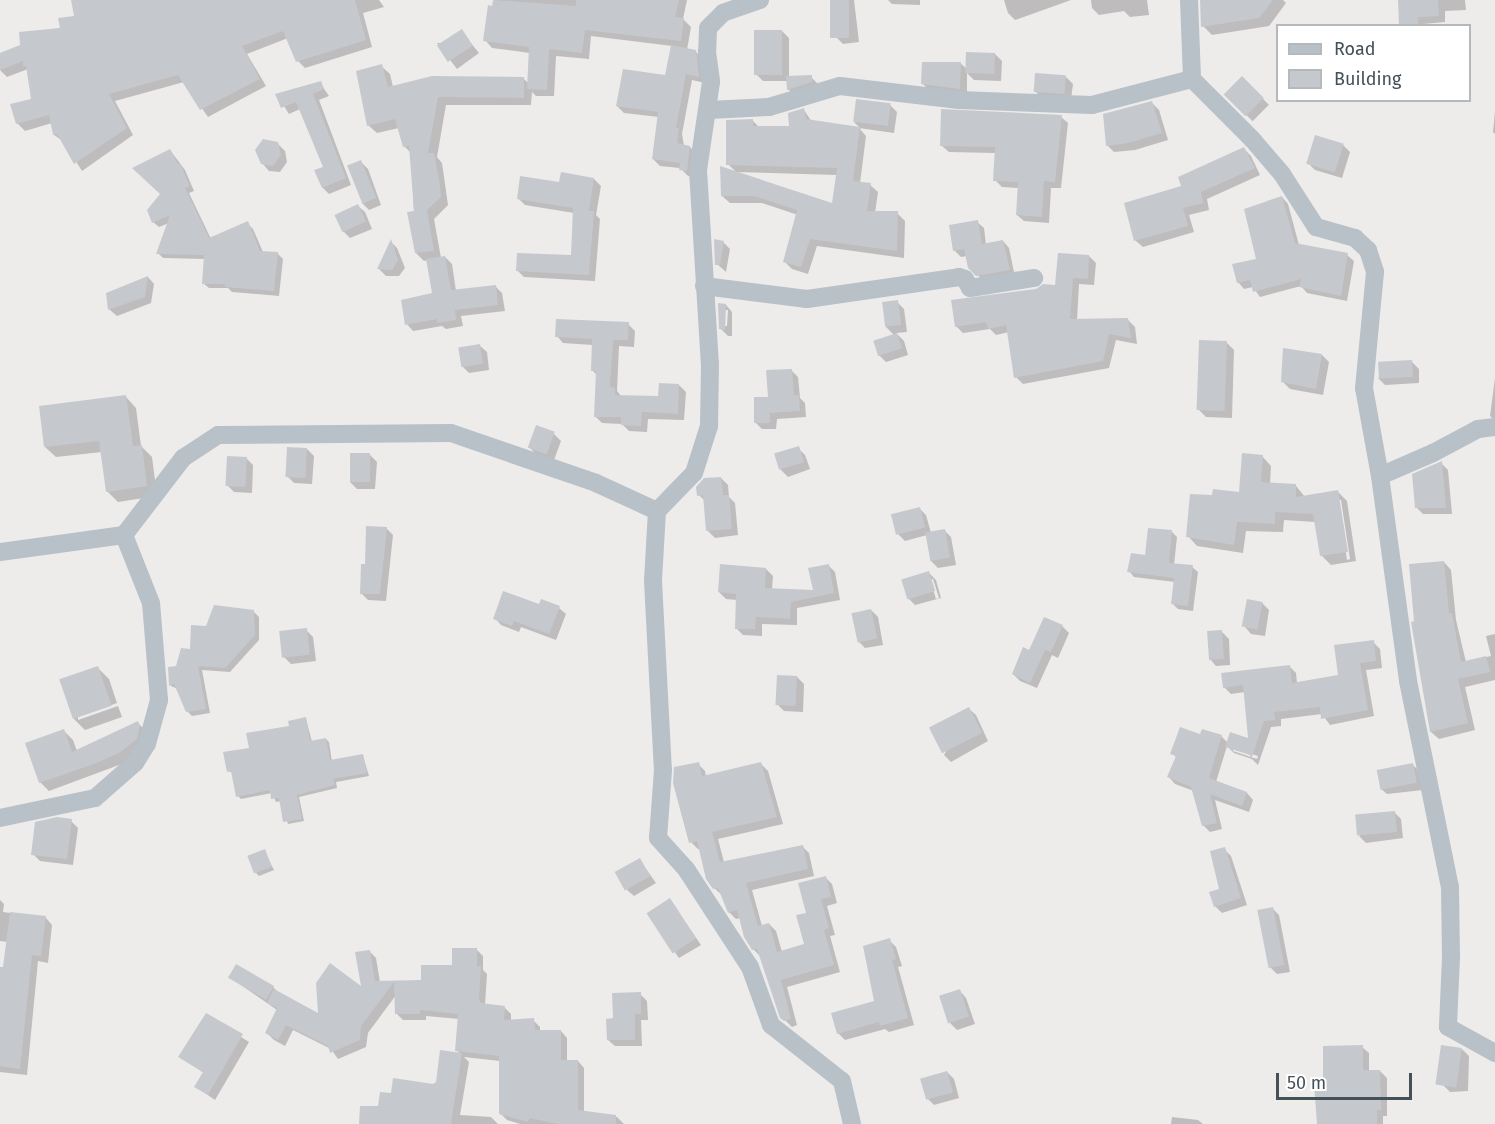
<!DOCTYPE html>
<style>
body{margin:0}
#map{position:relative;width:1495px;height:1124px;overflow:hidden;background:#eeebeb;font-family:"Fira Sans",sans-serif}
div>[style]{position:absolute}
.shadow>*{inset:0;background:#0003;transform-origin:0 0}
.building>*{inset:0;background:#c5c9ce;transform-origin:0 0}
.street>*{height:18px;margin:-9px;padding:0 9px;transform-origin:9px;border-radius:9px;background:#b7c1c7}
span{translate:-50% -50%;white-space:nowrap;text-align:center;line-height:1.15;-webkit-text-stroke:4.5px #fff;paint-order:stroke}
.legend{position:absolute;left:1276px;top:24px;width:195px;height:78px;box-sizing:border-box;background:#fff;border:2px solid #b5b9bc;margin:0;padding:8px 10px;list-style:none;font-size:18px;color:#455057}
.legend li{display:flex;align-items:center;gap:12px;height:30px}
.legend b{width:30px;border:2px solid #b5b9bc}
.scale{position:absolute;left:1276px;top:1073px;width:136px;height:27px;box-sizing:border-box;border:3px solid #455057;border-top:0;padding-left:8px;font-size:18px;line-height:21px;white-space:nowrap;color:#455057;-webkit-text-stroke:4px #fff;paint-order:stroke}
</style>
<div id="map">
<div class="shadow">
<div style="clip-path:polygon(73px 0,379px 0,384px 7px,363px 13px,372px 47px,305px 68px,298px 61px,288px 38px,247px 54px,266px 86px,208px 117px,184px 82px,115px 101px,133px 135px,82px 171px,63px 141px,54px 135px,52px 123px,25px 131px,17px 123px,32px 100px,28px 69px,7px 77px,0 70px,0 55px,62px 29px,75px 17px)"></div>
<div style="clip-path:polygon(495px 0,687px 0,683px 19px,691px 27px,687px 50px,695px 51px,702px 58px,705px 83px,692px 80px,682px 134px,684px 146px,690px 147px,696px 154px,693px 177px,688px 176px,680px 168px,660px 166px,653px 159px,659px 117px,624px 113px,617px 106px,666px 76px,672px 46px,591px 36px,589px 59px,556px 56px,554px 96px,536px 96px,532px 92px,531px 105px,446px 105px,437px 157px,442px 163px,448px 205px,434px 219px,441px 258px,445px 257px,452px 264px,456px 291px,495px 286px,502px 293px,505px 311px,461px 316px,463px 326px,446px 329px,442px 326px,413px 331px,407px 324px,434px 294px,428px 260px,424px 261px,416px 253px,411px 153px,404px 146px,399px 128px,377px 133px,368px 125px,381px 66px,390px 74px,393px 87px,524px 79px,529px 84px,530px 53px,492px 48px,485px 40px)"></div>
<div style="clip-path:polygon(832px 0,854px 0,859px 42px,843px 44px,836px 37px)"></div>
<div style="clip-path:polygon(888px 0,920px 0,920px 5px,892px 4px)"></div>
<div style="clip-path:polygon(1004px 0,1071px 0,1015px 20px,1008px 13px)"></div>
<div style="clip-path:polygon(1091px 0,1147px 0,1149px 15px,1130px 17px,1124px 11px,1099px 15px,1092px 8px)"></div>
<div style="clip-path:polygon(1212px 0,1283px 0,1286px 3px,1269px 26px,1212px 35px,1203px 26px)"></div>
<div style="clip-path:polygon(1399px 0,1465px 0,1466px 10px,1445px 11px,1445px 22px,1401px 26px)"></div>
<div style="clip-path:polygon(461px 31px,479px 53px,457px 69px,437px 43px,445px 43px)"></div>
<div style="clip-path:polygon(782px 31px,789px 38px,789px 78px,811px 77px,818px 84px,795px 96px,788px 89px,788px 81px,763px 81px,756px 74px)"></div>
<div style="clip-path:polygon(995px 54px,1002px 61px,1001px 81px,974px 80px,967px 73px,967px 95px,930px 91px,923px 84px,960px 63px,967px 69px)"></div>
<div style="clip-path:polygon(1066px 77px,1073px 84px,1071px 99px,1042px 98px,1035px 91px)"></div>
<div style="left:1242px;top:78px;width:38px;height:23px;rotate:45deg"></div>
<div style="clip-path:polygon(320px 83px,329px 96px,319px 100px,351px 185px,329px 194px,323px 188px,325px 168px,300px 109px,289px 114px,277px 95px)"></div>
<div style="clip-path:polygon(1152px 103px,1159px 110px,1168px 140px,1135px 150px,1114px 152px,1107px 145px)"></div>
<div style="clip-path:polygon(890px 105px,897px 112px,894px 133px,859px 128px,866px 136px,860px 183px,870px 185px,878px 192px,875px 213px,897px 213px,905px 221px,904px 258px,817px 246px,808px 274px,792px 269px,784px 261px,798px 215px,762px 203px,730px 203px,722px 196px,722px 168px,833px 205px,837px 175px,736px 172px,728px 164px,753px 121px,760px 128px,791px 127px,804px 110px,812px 122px,861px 129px,854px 122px)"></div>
<div style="clip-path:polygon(1495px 111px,1495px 134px,1493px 132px)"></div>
<div style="clip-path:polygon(1061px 117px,1068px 123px,1061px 188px,1051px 188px,1049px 223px,1024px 221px,1017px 215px,1019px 188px,1002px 187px,995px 180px,996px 153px,949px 152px,942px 146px)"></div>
<div style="clip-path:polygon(278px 144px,285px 151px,287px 162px,280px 172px,269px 171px,262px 163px)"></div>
<div style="clip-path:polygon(1343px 145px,1350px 152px,1342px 178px,1315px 170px,1308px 163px)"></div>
<div style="clip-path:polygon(1244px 149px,1251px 156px,1260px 175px,1207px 199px,1209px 210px,1189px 215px,1194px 232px,1143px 247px,1136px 241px,1126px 204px,1182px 188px)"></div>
<div style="clip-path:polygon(170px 150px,185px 170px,194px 191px,189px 193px,211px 239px,247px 223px,253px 229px,263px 252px,277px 253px,283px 259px,279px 296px,232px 292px,228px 288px,209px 288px,203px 283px,205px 259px,163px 258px,158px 253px,169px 223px,159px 227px,153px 222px,162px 194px)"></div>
<div style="clip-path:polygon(361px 162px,368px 169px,381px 205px,369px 210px,362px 203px)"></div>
<div style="clip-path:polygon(594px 179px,601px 186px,596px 215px,600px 219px,595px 281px,524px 277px,517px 270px,573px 257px,574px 213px,525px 205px,518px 198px,560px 184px)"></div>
<div style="clip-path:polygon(1282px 197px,1288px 204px,1299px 245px,1347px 255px,1354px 261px,1347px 301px,1307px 293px,1301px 286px,1260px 297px,1253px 287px,1244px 289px,1238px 282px,1258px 260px,1267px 201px)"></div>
<div style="clip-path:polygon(358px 206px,365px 212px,372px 229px,350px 238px,344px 232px,336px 216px)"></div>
<div style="clip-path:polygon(977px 222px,984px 228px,986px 245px,1003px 241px,1009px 248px,1015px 277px,984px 281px,969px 267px,967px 256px,961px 257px,954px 250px)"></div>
<div style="clip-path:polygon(391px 242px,397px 248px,405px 268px,399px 276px,386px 276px,379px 269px)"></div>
<div style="clip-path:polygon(723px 242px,730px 249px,726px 272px,717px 264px)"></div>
<div style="clip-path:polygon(1089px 256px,1096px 263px,1094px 285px,1079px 284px,1077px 320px,1128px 320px,1135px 327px,1137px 344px,1116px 340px,1109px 368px,1023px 384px,1016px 377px,1009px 332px,996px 335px,990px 329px,963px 333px,956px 326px,1056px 287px)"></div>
<div style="clip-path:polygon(148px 277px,154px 284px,151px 303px,117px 316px,110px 310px,108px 294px)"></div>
<div style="clip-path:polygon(897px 302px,904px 309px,907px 332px,896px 333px,904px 341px,908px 355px,886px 362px,879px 355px,894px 335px,886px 327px)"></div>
<div style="clip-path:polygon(evenodd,719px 305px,726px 305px,732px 312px,732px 336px,728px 336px,721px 329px,719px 305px,725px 310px,728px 310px,727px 326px,724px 326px,725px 310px)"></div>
<div style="clip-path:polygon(628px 324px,635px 331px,634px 347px,619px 346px,617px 391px,622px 397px,660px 398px,679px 385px,686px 392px,684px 420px,648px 419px,647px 432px,629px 431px,622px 424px,602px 423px,595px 416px,597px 375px,592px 370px,593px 345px,563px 343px,557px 336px)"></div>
<div style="clip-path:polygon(1227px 343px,1234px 350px,1232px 418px,1206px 417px,1199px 410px)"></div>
<div style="clip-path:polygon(480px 346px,487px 352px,489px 370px,469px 373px,462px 366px)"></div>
<div style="clip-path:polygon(1322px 355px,1329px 362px,1323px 395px,1290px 389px,1283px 382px)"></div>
<div style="clip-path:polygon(1412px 362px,1419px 369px,1419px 383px,1385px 385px,1378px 378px)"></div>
<div style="clip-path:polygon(791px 370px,798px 377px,800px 398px,805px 403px,806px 417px,777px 419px,776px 429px,762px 429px,755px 422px)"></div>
<div style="clip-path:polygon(1495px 378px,1495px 421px,1490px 416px)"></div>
<div style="clip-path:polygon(126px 397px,136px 408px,141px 446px,152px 457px,157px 496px,118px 502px,107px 491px,102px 452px,56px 457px,45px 447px)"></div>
<div style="clip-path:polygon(554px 434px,561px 441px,554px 460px,536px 454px,529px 447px)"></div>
<div style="clip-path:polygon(798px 448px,805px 455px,810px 469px,788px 477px,781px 470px,776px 456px)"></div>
<div style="clip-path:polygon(307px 449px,314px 456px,312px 484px,294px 483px,287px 476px)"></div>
<div style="clip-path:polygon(370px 455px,377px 462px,375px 489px,357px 489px,350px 482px)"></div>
<div style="clip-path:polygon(evenodd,1262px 456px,1271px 466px,1270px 484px,1296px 486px,1305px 497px,1338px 492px,1347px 501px,1356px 561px,1331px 565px,1322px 556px,1316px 522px,1284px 520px,1283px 532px,1246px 531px,1243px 553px,1197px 546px,1188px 536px,1213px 497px,1241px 494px,1262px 456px,1338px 500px,1341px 500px,1350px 559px,1347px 560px,1338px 500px)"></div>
<div style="clip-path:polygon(246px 458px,253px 465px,252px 493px,234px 492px,227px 485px)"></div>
<div style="clip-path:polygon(1441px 463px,1448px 470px,1452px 514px,1423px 514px,1416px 507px)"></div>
<div style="clip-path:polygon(721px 478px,728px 485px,729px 497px,735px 503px,738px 535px,715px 538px,708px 531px,705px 501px,699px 495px)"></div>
<div style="clip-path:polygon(919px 508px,926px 515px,931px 533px,944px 530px,951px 537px,956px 565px,938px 568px,931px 561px,927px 535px,905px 541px,898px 534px)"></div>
<div style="clip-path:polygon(386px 528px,393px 535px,386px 601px,368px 600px,361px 593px,366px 566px)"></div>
<div style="clip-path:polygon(1171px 531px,1177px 537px,1174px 565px,1192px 567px,1198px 572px,1193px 611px,1178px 609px,1172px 603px,1175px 582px,1134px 577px,1129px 571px)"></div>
<div style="clip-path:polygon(1444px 562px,1451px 570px,1456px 620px,1466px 662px,1491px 656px,1486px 636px,1495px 634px,1495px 680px,1465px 687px,1475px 730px,1439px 739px,1431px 732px)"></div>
<div style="clip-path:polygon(828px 565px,835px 572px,840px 600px,797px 608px,797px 625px,762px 624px,762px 636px,743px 635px,736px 628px,737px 600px,726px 599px,719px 592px,766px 569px,773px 576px,772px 590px,814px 591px)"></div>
<div style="clip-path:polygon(evenodd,929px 573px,936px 580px,941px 598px,915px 605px,908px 598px,929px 573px,930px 579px,933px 579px,939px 598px,936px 599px,930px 579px)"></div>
<div style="clip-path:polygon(1262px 603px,1269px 610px,1265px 636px,1251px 634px,1245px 627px)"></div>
<div style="clip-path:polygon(539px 606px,559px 608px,566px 614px,556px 640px,521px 627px,519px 632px,501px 625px,495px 618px)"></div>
<div style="clip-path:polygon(871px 610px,878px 617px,883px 645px,865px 648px,858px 641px)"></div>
<div style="clip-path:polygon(254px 612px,259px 617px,259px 640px,230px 672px,202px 670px,210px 713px,192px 716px,187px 711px,178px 689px,171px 686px,169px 668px,177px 668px,207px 628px)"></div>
<div style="clip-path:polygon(1062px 626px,1069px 633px,1058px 658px,1052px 655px,1037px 688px,1020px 681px,1013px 674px)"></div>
<div style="clip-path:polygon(306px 630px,313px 637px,316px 661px,291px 664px,284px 657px)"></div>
<div style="clip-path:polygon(1222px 632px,1229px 639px,1230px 665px,1216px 666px,1210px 659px)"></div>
<div style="clip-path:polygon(evenodd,1373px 642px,1380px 649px,1382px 668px,1366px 670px,1374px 716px,1330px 725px,1322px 714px,1281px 719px,1281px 726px,1271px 727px,1258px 765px,1252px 759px,1234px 753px,1227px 746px,1216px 782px,1247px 793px,1253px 800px,1249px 812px,1215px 800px,1222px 829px,1210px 832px,1203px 825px,1194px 791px,1175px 784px,1169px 777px,1177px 758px,1172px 753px,1201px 736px,1221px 736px,1228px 743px,1250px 740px,1245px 692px,1231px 694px,1224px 687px,1289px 666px,1296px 673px,1297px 683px,1340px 677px,1373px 642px,1233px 748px,1258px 756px,1257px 759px,1233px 751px,1233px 748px)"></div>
<div style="clip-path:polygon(98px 668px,109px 679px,117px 703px,78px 717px,78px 720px,118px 706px,122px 717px,85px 730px,74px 719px)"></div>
<div style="clip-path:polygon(797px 677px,804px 684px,803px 712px,784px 711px,777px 704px)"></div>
<div style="clip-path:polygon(969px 709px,976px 715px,988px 741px,951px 762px,944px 755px)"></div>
<div style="clip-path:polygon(306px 719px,312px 742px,326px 739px,329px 742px,332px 762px,363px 756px,369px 776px,336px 782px,337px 788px,299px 797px,304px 821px,288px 824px,281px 801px,276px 802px,272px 793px,241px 799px,238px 796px,233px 773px,228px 771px,251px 749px)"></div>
<div style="clip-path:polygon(138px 723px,147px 732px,127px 762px,49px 791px,40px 782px,64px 731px,73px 740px,77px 751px)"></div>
<div style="clip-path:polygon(698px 764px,705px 771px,706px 777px,761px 764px,768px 771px,783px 824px,718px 839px,724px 862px,802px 846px,809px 853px,814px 876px,752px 890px,762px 926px,769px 924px,776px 931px,782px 952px,806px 945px,808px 914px,825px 877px,832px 884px,837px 903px,827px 906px,835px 935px,830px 936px,840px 972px,787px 987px,797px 1025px,792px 1027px,782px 1017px,761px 957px,753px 949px,740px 918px,736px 919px,729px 912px,722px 895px,714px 888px,700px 849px,698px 849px,691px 842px)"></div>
<div style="clip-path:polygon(1413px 765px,1420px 772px,1423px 790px,1387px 794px,1380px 788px)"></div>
<div style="clip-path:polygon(1394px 812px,1401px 819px,1403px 838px,1366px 843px,1359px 836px)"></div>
<div style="clip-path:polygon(71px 821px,78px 828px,73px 865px,40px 861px,33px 854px)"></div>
<div style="clip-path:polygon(1224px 849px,1231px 856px,1247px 905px,1222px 913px,1215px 906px,1221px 890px)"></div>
<div style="clip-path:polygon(264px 851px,274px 870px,259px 876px,256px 873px)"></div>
<div style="clip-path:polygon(639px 859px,656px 883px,634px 896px,627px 890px)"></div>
<div style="clip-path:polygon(0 900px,4px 904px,3px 912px,46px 918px,52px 925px,48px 963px,38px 961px,27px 1075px,0 1072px,0 969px,5px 969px,8px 942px,0 941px)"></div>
<div style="clip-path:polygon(670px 900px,701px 945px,679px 958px,664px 937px)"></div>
<div style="clip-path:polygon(1272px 908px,1279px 915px,1290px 972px,1277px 974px,1270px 967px)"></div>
<div style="clip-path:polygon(889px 940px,896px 947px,902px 966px,898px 967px,914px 1025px,889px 1032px,885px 1029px,845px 1040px,838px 1033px,876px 1002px)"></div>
<div style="clip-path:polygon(476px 949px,483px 956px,483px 970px,487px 974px,485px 1005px,505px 1008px,511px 1014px,511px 1021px,533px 1020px,540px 1027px,540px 1031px,561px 1031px,567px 1038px,567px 1061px,578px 1061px,584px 1068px,584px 1112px,617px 1117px,624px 1124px,520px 1124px,507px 1120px,500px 1113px,500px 1061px,464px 1057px,469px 1062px,460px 1115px,491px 1117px,498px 1124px,361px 1124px,392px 1095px,434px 1086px,460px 1054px,457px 1050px,459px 1019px,426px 1016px,426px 1020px,403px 1020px,396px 1013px,396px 995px,368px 1033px,366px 1047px,338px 1059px,331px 1049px,293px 1030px,285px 1046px,274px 1040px,267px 1033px,277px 1010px,231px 978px,273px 987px,280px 994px,320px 1016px,363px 990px,369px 951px,376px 958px,380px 982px,422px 982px,453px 967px)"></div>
<div style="clip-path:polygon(960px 991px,966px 998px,975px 1024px,957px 1030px,950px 1023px)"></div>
<div style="clip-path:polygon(640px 994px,647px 1001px,648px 1020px,641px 1020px,642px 1046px,615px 1046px,608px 1040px,614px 1020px)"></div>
<div style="clip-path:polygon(206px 1015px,249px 1042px,215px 1100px,196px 1087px,204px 1073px,180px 1057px)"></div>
<div style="clip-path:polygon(1362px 1047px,1369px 1053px,1369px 1072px,1380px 1071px,1387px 1078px,1387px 1116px,1383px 1116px,1383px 1124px,1318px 1124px)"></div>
<div style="clip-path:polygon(1462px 1049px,1469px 1056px,1468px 1091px,1450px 1092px,1443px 1085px)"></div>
<div style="clip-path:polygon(947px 1072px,954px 1079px,959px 1098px,934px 1105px,927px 1098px)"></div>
<div style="clip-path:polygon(1172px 1117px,1198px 1120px,1203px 1124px,1171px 1124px)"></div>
</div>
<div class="building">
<div style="clip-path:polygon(71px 0,355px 0,366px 40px,296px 62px,283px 31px,242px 46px,260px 79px,200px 110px,178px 75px,109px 94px,127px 128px,74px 164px,57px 134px,53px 135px,49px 115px,16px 124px,10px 104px,31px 99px,26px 66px,23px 66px,23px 61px,0 70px,0 53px,20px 45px,19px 32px,60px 28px,58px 18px,74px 16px)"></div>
<div style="clip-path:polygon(493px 0,576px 6px,576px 0,679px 0,675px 17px,684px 18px,681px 41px,585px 30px,582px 53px,549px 49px,547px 90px,527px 89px,529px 47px,483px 41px,488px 5px,492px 6px)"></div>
<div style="left:830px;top:0;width:19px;height:38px"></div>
<div style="clip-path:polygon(1200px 0,1273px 0,1259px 18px,1201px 27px)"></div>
<div style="clip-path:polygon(1398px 0,1438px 0,1439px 16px,1418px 17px,1418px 26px,1399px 26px)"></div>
<div style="left:462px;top:29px;width:20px;height:30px;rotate:57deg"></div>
<div style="left:754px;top:30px;width:28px;height:45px"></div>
<div style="clip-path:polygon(671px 45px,696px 50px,699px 77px,686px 74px,676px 128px,679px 128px,677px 143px,690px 146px,687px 171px,679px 170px,680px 163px,652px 159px,658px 112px,616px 106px,623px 69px,665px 75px)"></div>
<div style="left:966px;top:52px;width:29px;height:21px;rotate:2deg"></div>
<div style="clip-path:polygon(922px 62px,961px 62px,960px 89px,921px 84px)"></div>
<div style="clip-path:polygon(382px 64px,388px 87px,432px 76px,524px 77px,524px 98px,438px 97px,428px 153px,434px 153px,440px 185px,441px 197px,427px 210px,434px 251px,415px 253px,407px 212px,414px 211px,409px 146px,403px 147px,395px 119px,367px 126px,356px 71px)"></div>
<div style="left:1035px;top:73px;width:31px;height:19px;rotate:4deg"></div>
<div style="clip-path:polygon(812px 75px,812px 82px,787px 90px,786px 76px)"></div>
<div style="left:1242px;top:76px;width:31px;height:26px;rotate:45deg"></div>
<div style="clip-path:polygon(321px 81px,324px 89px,313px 94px,346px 178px,322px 188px,314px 170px,323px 167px,296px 102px,281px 108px,275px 94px)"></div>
<div style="left:856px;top:99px;width:35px;height:23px;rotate:7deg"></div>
<div style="clip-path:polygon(1152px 101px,1162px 133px,1128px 143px,1106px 146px,1103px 114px)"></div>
<div style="clip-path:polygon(804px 108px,806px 119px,860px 127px,853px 181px,871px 183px,867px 211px,898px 211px,897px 251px,810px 239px,801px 267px,783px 262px,797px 210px,754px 196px,721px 196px,720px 166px,832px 203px,837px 168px,726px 165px,726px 120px,753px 119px,753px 126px,789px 126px,788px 113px)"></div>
<div style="clip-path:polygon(941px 109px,1062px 115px,1055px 182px,1044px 181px,1042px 217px,1016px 215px,1018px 182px,993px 181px,995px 147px,940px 146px)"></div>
<div style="left:1315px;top:135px;width:30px;height:30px;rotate:17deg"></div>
<div style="clip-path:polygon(263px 139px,278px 142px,281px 155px,273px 166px,261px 164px,255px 150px)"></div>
<div style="clip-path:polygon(1244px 147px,1255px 168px,1201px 192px,1203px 203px,1183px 208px,1188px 226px,1134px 241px,1124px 203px,1181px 186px,1178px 177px)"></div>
<div style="clip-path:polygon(170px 149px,178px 164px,180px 163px,190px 186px,185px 188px,209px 238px,248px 221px,260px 251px,278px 252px,274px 291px,225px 287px,225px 284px,202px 284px,204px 255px,156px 254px,170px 215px,152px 223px,147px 210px,160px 194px,132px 168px)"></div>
<div style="left:361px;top:160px;width:41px;height:15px;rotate:68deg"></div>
<div style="clip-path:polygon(561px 172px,594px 178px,589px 211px,594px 211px,589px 275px,516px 271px,517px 253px,571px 255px,573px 208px,517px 199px,520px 176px,559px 182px)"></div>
<div style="clip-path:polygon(1282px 196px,1295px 243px,1348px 253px,1341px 296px,1299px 287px,1301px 279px,1253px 292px,1250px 280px,1237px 283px,1232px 264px,1256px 259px,1244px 209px)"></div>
<div style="left:358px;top:204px;width:19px;height:26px;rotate:65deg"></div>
<div style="clip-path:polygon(978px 220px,982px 244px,1003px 240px,1010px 270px,976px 276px,968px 268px,964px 249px,953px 251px,949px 225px)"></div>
<div style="clip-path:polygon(391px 239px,398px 260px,392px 270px,377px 269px)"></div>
<div style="clip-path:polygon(714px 239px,724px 241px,720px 265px,715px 265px)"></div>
<div style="clip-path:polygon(1058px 253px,1089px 255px,1088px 279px,1073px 278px,1070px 319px,1128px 318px,1131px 338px,1109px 334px,1103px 361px,1014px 378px,1006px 325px,988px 329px,986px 322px,955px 327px,951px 300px,1036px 289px,1043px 284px,1055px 285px)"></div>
<div style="clip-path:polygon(445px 256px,451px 290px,496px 285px,498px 305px,455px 310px,456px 320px,437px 323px,437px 319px,405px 325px,401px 300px,432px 293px,426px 259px)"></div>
<div style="clip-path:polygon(148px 276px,145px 297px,108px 310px,106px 293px)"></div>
<div style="left:898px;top:300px;width:25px;height:16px;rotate:83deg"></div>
<div style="clip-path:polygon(718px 303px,726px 304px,725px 330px,719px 329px)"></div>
<div style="clip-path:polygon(556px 319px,629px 322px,628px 340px,613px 340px,610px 387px,615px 388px,615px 395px,658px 396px,659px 383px,679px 384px,678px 414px,642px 412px,641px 426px,621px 425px,621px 417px,594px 417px,596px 371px,591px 371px,592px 339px,555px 337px)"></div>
<div style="left:897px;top:333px;width:16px;height:25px;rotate:72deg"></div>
<div style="left:1199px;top:340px;width:28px;height:70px;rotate:2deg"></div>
<div style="left:480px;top:344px;width:20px;height:22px;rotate:81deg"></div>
<div style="clip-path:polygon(1283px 348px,1322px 354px,1316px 389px,1281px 382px)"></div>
<div style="left:1412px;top:360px;width:17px;height:34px;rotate:87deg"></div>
<div style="clip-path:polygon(792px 369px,794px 395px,799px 395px,800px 411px,770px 413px,770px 423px,754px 423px,754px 397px,768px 397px,766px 370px)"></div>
<div style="clip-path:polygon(126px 395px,133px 446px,142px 445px,147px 486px,106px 492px,99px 441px,44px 447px,39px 406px)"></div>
<div style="left:536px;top:425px;width:20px;height:24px;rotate:20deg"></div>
<div style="left:799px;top:446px;width:17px;height:26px;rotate:73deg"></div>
<div style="left:287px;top:447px;width:20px;height:30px;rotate:3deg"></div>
<div style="left:350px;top:453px;width:20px;height:29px"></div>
<div style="clip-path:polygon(1242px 453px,1263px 455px,1261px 482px,1296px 484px,1296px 497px,1338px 490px,1348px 552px,1320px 556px,1313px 514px,1275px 512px,1275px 524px,1237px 522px,1234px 545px,1186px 537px,1190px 494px,1212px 495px,1213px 489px,1239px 492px)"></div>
<div style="left:227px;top:456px;width:20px;height:30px;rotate:3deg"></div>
<div style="clip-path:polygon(1442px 461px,1446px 508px,1415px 508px,1412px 474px)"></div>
<div style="clip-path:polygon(721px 477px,723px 495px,729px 495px,732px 529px,706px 531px,703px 495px,697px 496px,696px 487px,704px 478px)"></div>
<div style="left:920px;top:507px;width:21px;height:30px;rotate:76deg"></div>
<div style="clip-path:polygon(366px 526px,387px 527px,380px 594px,360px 594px,361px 564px,365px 564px)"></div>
<div style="clip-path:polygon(1148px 528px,1172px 530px,1169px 563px,1193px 565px,1188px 606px,1171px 604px,1174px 578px,1127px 572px,1131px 553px,1145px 555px)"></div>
<div style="left:945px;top:529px;width:29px;height:20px;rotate:80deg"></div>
<div style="clip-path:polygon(1444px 561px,1449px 613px,1452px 613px,1461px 662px,1486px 656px,1490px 672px,1458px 679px,1468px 723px,1430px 732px,1411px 622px,1414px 621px,1409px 564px)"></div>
<div style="clip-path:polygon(720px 564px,766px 568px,765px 588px,813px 590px,808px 568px,829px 564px,834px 593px,791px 602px,790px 619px,756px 617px,755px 629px,735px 629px,736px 594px,718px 592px)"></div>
<div style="left:929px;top:571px;width:21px;height:29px;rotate:73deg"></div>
<div style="clip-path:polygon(503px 591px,539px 604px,541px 599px,560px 606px,549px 634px,514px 621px,512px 626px,493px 619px)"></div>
<div style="left:1247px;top:599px;width:16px;height:28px;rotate:11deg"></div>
<div style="clip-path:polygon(214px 605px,254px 610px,255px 635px,225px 668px,198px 666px,206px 709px,186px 712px,174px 684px,169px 686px,168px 667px,176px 666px,181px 648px,190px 649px,191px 625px,206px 626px)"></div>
<div style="left:871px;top:609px;width:30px;height:20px;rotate:78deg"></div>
<div style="clip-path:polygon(1044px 617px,1063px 625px,1051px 652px,1045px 650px,1030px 683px,1012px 674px,1023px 647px,1029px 650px)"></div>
<div style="left:307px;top:628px;width:27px;height:28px;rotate:84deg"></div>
<div style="left:1222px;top:630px;width:29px;height:15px;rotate:86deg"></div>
<div style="clip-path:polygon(1374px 640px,1376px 661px,1360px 663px,1368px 710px,1321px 719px,1320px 707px,1274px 712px,1275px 720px,1264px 721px,1251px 760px,1250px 755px,1225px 747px,1230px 732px,1248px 738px,1243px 685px,1223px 688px,1221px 673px,1290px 665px,1292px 683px,1338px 675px,1334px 645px)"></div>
<div style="left:98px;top:666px;width:42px;height:41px;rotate:71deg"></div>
<div style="left:777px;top:675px;width:20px;height:30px;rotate:3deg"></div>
<div style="left:969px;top:707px;width:29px;height:45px;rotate:63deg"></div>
<div style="clip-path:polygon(306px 717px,310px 741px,326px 738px,330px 760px,363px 754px,367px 773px,333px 779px,335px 785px,297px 795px,302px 819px,283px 822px,279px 798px,271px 799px,270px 790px,236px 797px,231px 771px,227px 772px,223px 752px,249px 748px,246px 733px,289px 726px,288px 721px)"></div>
<div style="clip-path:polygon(138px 721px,140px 726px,137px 739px,119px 753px,94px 764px,39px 783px,25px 743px,64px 729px,72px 752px)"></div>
<div style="clip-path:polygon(1180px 727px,1200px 734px,1202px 729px,1222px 735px,1209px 778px,1247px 792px,1242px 806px,1210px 794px,1217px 823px,1202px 826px,1191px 787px,1167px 777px,1176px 756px,1170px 754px)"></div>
<div style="clip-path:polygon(699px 762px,702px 776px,761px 762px,777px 817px,712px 832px,720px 862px,803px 845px,808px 869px,746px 883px,758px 926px,769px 923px,777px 952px,804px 944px,796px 915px,806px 913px,798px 883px,826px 876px,831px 897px,821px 899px,829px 928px,824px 930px,834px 965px,781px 980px,791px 1019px,784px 1021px,780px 1018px,757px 949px,752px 950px,744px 937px,737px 910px,728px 913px,718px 888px,713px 889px,706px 879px,697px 841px,689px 843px,673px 783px,674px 767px)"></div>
<div style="left:1413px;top:763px;width:20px;height:37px;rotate:79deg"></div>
<div style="left:1395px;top:811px;width:21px;height:40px;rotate:85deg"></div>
<div style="clip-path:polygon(57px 817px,72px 819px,67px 859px,31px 855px,35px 822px)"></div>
<div style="clip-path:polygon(1225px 847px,1241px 898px,1214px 907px,1209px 892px,1219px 889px,1210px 851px)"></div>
<div style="left:265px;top:849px;width:19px;height:19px;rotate:69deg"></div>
<div style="left:640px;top:858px;width:21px;height:29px;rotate:61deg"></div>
<div style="left:670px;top:898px;width:48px;height:28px;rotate:57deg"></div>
<div style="left:1273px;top:907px;width:59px;height:16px;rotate:79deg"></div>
<div style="clip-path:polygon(10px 912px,46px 916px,41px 956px,32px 955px,20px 1069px,0 1066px,0 967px,3px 967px)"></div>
<div style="clip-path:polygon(890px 938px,896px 959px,892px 960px,908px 1018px,880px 1026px,879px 1022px,837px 1034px,831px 1013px,874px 1001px,863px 946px)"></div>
<div style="clip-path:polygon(452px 948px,477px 948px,477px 966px,481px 966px,479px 1000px,481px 1003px,505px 1006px,504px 1020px,534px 1018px,535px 1030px,561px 1030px,561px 1060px,578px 1060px,578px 1110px,616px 1115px,616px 1124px,558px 1124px,530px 1118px,528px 1122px,499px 1114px,499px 1056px,455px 1051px,458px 1014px,420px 1010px,420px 1014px,395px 1014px,394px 982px,361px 1026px,360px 1040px,330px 1053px,328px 1046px,286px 1025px,278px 1040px,265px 1033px,277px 1008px,267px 1003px,274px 989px,318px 1013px,316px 983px,330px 963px,361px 986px,355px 952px,370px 950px,375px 981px,421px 980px,421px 965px,452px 965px)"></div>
<div style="left:236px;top:964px;width:44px;height:16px;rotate:30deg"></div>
<div style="left:960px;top:989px;width:29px;height:22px;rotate:72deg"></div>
<div style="clip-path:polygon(641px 992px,641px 1014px,635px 1014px,635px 1040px,607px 1040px,606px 1019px,613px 1018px,612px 993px)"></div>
<div style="clip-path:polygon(206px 1013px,243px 1034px,208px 1095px,194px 1087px,203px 1072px,178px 1057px)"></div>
<div style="clip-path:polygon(1363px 1045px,1363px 1070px,1380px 1070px,1381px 1110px,1377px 1110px,1377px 1124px,1317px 1124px,1314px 1083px,1323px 1083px,1323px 1046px)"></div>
<div style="left:1441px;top:1045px;width:21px;height:40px;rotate:8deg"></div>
<div style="clip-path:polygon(440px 1050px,462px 1053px,451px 1124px,359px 1124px,360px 1106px,378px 1106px,380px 1092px,391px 1093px,393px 1078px,433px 1084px,436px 1082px)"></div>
<div style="left:947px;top:1071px;width:22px;height:28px;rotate:74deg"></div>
</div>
<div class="street">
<div style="left:760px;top:0;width:39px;rotate:161deg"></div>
<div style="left:723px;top:13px;width:21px;rotate:135deg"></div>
<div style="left:708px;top:28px;width:24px;rotate:92deg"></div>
<div style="left:707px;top:52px;width:30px;rotate:82deg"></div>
<div style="left:711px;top:82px;width:89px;rotate:98.4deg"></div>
<div style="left:698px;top:170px;width:194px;rotate:86.5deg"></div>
<div style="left:710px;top:364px;width:62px;rotate:90.9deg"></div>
<div style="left:709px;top:426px;width:49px;rotate:107.7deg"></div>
<div style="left:694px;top:473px;width:53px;rotate:134.2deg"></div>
<div style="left:657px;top:511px;width:70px;rotate:93.3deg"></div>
<div style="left:653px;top:581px;width:189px;rotate:87deg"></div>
<div style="left:663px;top:770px;width:68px;rotate:94.2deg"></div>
<div style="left:658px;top:838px;width:42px;rotate:47.9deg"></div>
<div style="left:686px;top:869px;width:117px;rotate:56.9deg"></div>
<div style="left:750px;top:967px;width:62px;rotate:70.1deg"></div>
<div style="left:771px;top:1025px;width:90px;rotate:38.3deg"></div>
<div style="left:842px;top:1081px;width:44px;rotate:76.9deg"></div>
<div style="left:1189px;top:0;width:79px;rotate:87.8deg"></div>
<div style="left:709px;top:110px;width:60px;rotate:-2.9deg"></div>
<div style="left:769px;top:107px;width:74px;rotate:-16.5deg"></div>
<div style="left:840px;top:86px;width:120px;rotate:6.7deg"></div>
<div style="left:959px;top:100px;width:133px;rotate:2.2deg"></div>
<div style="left:1092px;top:105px;width:103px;rotate:-14.6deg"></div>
<div style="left:1192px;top:79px;width:85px;rotate:45deg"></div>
<div style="left:1252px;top:139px;width:46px;rotate:49.4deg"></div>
<div style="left:1282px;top:174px;width:63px;rotate:57.3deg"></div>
<div style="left:1316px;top:227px;width:41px;rotate:15.8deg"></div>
<div style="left:1355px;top:238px;width:18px;rotate:43deg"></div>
<div style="left:1368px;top:250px;width:23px;rotate:72deg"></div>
<div style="left:1375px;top:272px;width:117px;rotate:95.4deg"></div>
<div style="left:1364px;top:388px;width:89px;rotate:79.7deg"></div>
<div style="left:1380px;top:476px;width:207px;rotate:82.2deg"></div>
<div style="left:1408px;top:681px;width:210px;rotate:78.5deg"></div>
<div style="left:1450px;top:887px;width:70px;rotate:89.2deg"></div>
<div style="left:1451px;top:957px;width:70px;rotate:92.5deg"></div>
<div style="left:1448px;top:1027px;width:54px;rotate:29deg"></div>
<div style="left:704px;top:286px;width:104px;rotate:7.2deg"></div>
<div style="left:807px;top:299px;width:154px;rotate:-8.2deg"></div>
<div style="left:959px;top:277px;width:6px;rotate:18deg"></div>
<div style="left:965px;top:279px;width:10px;rotate:61deg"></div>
<div style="left:970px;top:288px;width:65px;rotate:-8.9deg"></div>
<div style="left:1380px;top:476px;width:58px;rotate:-23.5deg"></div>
<div style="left:1433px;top:453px;width:51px;rotate:-28.1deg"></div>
<div style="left:1478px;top:429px;width:17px;rotate:-7deg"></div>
<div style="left:0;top:552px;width:125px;rotate:-7.8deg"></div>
<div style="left:124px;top:535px;width:97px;rotate:-52.5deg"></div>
<div style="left:183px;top:458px;width:42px;rotate:-33.3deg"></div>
<div style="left:218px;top:435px;width:233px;rotate:-0.5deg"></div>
<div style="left:451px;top:433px;width:153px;rotate:19deg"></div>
<div style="left:596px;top:483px;width:67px;rotate:24.7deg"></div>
<div style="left:0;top:818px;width:97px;rotate:-11.9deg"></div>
<div style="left:95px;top:798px;width:53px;rotate:-41.2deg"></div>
<div style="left:135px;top:763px;width:22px;rotate:-58deg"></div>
<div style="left:147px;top:744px;width:46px;rotate:-74.7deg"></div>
<div style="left:159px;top:700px;width:97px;rotate:-94.7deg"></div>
<div style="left:151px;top:603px;width:73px;rotate:-111.7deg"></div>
</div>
<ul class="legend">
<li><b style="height:8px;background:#b7c1c7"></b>Road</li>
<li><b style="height:16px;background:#c5c9ce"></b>Building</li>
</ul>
<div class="scale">50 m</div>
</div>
